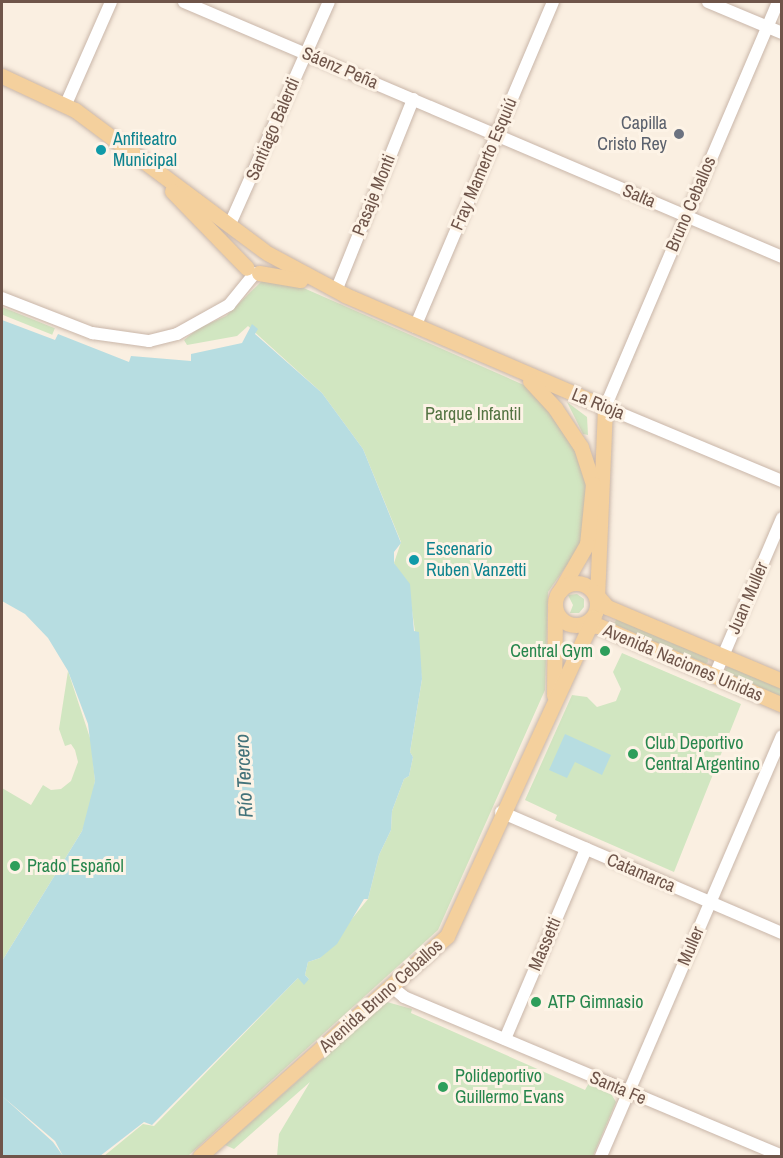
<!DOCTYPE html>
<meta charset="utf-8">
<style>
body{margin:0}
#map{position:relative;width:783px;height:1158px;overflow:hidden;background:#faefe1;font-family:"Archivo Narrow",sans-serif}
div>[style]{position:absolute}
.green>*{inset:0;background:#d1e6c1;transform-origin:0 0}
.water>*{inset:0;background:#b7dde1}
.pier>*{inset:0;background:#faefe1}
.roads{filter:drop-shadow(0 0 2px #c9b6a9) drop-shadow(0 0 2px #c9b6a9)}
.minor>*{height:12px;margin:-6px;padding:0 6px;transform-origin:6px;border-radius:6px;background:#fff}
.major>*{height:15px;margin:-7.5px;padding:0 7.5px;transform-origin:7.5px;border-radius:7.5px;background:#f4d09d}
.major>.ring{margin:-7.5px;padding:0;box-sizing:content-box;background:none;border:15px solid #f4d09d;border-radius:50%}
.dots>*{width:16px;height:16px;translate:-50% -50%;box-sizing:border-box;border:3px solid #fdf3e6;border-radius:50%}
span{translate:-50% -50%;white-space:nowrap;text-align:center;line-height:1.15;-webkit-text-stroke:6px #fdf3e6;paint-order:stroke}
.street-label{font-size:18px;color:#6f554a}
.worship-label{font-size:18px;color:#5b616d}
.right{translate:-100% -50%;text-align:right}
.culture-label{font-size:18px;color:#0d838f}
.left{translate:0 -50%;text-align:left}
.park-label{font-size:18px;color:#547443}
.leisure-label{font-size:18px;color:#27864d}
.water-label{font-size:20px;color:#43737a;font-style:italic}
.frame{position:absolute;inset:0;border:3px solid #6f554a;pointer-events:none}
</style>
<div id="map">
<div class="green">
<div style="clip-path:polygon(264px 279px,290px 282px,533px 389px,587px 468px,582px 544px,548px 592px,545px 690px,438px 930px,188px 1156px,104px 1156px,143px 1124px,154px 1126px,298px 978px,309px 979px,305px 975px,308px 962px,320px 958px,368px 899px,379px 855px,391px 830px,392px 811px,404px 779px,409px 776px,413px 757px,410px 752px,422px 679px,411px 604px,394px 563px,401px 542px,363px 449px,322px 393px,248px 326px,237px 336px,187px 345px,184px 340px,199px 328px,226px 316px)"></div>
<div style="left:2px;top:307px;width:57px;height:7px;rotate:22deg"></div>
<div style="clip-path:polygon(567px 402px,587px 417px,588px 435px,583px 434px)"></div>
<div style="clip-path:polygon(577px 594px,584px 599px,584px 607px,579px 613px,570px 613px,573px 605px,568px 595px)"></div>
<div style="clip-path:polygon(617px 618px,707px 656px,708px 662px,705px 664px,614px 624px)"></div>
<div style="clip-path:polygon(622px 653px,741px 704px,674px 872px,555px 820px,557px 815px,525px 800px,572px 695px,587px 697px,597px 707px,616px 701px,621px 689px,613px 672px)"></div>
<div style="clip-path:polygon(729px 666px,781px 688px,781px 697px,727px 675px,725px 669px)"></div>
<div style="clip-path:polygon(68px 671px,91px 741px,95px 781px,89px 813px,82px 831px,2px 961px,2px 788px,31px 805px,43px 785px,51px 790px,61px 789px,71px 781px,78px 762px,75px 750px,71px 744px,65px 746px,59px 729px)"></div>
<div style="clip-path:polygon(387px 1002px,412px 1009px,411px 1013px,585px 1090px,589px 1083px,610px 1092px,616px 1102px,593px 1156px,277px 1156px,279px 1134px,310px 1082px,234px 1149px,225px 1145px)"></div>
</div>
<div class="water">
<div style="clip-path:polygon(2px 320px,55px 340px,58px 334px,129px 362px,131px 356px,191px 361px,191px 354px,242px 343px,252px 324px,258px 329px,255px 334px,322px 393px,363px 449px,401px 543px,394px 552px,394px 563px,410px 584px,414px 631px,419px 632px,422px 679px,410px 752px,413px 757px,409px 776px,404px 779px,392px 811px,391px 830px,379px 855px,368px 899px,364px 899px,337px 944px,320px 958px,308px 962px,305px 975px,309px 979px,304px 985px,298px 978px,152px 1125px,144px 1122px,100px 1156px,2px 1156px,2px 961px,82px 831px,95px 781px,88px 724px,68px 671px,48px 638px,25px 614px,2px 601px)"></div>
<div style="clip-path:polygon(565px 734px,611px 755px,602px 775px,575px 762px,567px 778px,549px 770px)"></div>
</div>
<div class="pier">
<div style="clip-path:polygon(2px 1096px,55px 1141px,63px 1156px,53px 1142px)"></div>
</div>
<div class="roads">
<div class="minor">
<div style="left:184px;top:2px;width:650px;rotate:23.09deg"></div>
<div style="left:708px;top:2px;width:80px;rotate:22.7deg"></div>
<div style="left:778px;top:2px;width:440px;rotate:113.1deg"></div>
<div style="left:605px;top:407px;width:192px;rotate:22.7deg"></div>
<div style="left:66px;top:104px;width:111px;rotate:-66.2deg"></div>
<div style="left:230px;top:224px;width:243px;rotate:-66deg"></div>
<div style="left:336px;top:291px;width:207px;rotate:-68.1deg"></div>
<div style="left:2px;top:298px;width:97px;rotate:21.3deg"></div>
<div style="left:92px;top:333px;width:58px;rotate:8deg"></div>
<div style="left:149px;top:341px;width:29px;rotate:-14deg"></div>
<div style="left:177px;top:334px;width:60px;rotate:-29.1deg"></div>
<div style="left:229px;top:305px;width:41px;rotate:-50.9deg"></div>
<div style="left:415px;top:327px;width:353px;rotate:-67deg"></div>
<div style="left:714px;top:677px;width:173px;rotate:-66.8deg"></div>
<div style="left:501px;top:812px;width:306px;rotate:23.3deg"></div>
<div style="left:391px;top:986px;width:17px;rotate:40deg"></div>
<div style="left:404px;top:997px;width:410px;rotate:22.8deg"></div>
<div style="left:505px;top:1039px;width:207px;rotate:-66.9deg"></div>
<div style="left:601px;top:1156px;width:457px;rotate:-66.7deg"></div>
</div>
<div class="major">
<div style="left:2px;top:76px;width:81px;rotate:25deg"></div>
<div style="left:75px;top:110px;width:236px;rotate:36.7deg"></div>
<div style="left:172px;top:191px;width:107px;rotate:45.8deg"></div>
<div style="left:267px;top:253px;width:89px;rotate:28.3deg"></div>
<div style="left:345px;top:295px;width:283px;rotate:23.3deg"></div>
<div style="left:605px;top:407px;width:194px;rotate:92.4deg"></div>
<div style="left:259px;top:273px;width:42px;rotate:9.7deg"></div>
<div style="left:530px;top:381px;width:37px;rotate:47deg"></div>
<div style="left:555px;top:408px;width:47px;rotate:56.3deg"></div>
<div style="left:581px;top:447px;width:39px;rotate:72deg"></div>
<div style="left:593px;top:484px;width:60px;rotate:95.7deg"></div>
<div style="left:587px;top:544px;width:54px;rotate:119.9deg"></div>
<div class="ring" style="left:555px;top:583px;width:27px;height:27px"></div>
<div style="left:594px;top:592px;width:20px;rotate:49deg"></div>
<div style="left:607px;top:607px;width:190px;rotate:22.9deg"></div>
<div style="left:583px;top:625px;width:16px;rotate:4deg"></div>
<div style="left:599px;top:626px;width:199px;rotate:23.3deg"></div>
<div style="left:554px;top:695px;width:87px;rotate:-89.3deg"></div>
<div style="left:200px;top:1156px;width:331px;rotate:-41.7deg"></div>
<div style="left:447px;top:936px;width:351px;rotate:-65.3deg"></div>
</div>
</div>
<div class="dots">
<div style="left:679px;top:134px;background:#6b7280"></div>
<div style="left:101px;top:150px;background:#0f9aa8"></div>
<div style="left:414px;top:560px;background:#0f9aa8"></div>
<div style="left:605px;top:651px;background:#2e9e5b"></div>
<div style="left:633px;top:754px;background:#2e9e5b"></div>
<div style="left:15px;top:866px;background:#2e9e5b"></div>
<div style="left:536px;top:1002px;background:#2e9e5b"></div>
<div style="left:443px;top:1087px;background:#2e9e5b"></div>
</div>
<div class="street-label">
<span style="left:340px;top:68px;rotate:23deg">Sáenz Peña</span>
<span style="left:273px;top:129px;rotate:-67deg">Santiago Balerdi</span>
<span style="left:484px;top:164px;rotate:-67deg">Fray Mamerto Esquiú</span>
<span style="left:374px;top:195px;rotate:-68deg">Pasaje Monti</span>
<span style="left:639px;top:196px;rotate:23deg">Salta</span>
<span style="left:691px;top:204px;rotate:-67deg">Bruno Ceballos</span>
<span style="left:598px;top:404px;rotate:22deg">La Rioja</span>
<span style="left:748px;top:598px;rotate:-67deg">Juan Muller</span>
<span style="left:683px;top:663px;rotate:23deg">Avenida Naciones Unidas</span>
<span style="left:641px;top:873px;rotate:23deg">Catamarca</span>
<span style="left:545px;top:944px;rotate:-67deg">Massetti</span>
<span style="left:691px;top:946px;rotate:-67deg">Muller</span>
<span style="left:381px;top:996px;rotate:-42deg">Avenida Bruno Ceballos</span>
<span style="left:618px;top:1088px;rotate:23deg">Santa Fe</span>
</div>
<div class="worship-label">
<span class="right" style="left:667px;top:134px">Capilla<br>Cristo Rey</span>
</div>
<div class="culture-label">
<span class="left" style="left:113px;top:150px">Anfiteatro<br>Municipal</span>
<span class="left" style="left:426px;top:560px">Escenario<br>Ruben Vanzetti</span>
</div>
<div class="park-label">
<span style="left:473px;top:414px">Parque Infantil</span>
</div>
<div class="leisure-label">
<span class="right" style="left:593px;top:651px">Central Gym</span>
<span class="left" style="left:645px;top:754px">Club Deportivo<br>Central Argentino</span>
<span class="left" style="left:27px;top:866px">Prado Español</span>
<span class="left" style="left:548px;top:1002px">ATP Gimnasio</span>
<span class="left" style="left:455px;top:1087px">Polideportivo<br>Guillermo Evans</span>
</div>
<div class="water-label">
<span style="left:243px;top:776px;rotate:-93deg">Río Tercero</span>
</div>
<div class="frame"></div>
</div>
